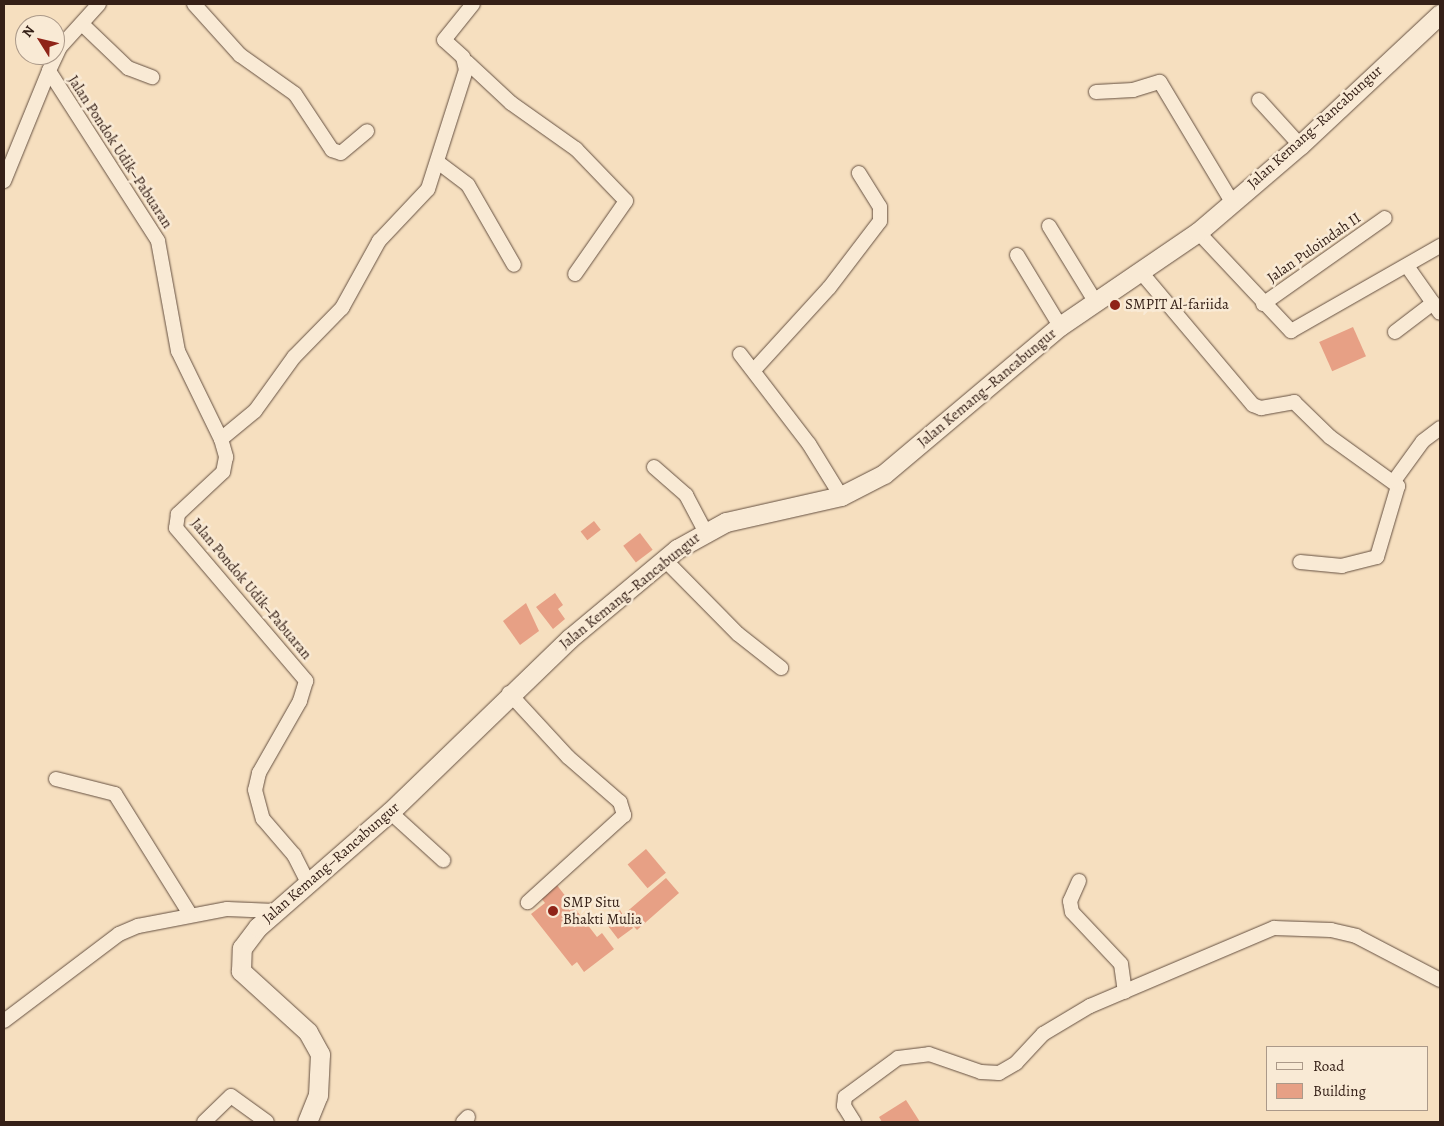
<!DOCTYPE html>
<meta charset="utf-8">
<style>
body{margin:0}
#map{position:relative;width:1444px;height:1126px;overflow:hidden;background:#f6dfbf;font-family:Alegreya,serif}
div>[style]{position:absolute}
.building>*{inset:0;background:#e7a085;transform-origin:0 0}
.roads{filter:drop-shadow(0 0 1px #655041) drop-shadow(0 0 1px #655041)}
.street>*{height:14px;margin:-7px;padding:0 7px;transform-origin:7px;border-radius:7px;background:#f9ead5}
.secondary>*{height:19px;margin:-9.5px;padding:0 9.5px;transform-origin:9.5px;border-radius:9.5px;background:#f9ead5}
.dots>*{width:14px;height:14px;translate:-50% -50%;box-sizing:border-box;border:2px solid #f9ead5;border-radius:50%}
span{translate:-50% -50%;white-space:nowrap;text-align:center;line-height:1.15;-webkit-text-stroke:5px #f9ead5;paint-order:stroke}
.street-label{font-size:15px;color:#352017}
.poi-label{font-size:15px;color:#352017}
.left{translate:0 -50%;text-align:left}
.frame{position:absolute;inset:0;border:5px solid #352017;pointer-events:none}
.legend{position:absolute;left:1266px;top:1046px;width:162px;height:65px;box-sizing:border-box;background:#f9ead5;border:1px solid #ab9989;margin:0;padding:6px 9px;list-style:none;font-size:15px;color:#352017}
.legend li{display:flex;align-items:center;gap:10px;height:25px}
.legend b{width:25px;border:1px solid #ab9989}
.north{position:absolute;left:15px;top:15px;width:50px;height:50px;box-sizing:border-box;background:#f9ead5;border:1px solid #ab9989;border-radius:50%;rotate:306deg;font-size:14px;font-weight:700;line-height:20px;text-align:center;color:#352017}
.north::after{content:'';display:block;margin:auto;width:18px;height:22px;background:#8f2418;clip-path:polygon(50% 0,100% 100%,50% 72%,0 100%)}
</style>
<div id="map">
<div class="building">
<div style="left:1353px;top:327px;width:32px;height:37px;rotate:66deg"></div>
<div style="left:594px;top:521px;width:11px;height:17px;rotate:52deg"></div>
<div style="left:640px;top:533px;width:21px;height:21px;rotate:53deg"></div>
<div style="clip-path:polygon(555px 593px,563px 605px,558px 609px,565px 619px,553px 629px,536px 607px)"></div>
<div style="clip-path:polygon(526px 603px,539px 631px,520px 645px,503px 621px)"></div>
<div style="left:646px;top:849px;width:31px;height:24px;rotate:50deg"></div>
<div style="clip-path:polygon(666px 878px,679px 893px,637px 930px,627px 919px,633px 928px,618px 939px,605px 922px,620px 910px,623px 915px)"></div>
<div style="clip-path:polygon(553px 880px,597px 937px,602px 933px,614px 949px,584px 972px,577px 962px,572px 966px,531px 914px,545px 903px,537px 893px)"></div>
<div style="clip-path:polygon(906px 1100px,920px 1122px,882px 1122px,879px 1117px)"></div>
</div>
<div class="roads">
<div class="street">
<div style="left:99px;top:4px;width:58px;rotate:132.2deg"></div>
<div style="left:60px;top:47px;width:26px;rotate:115deg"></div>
<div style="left:49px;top:71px;width:202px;rotate:57.3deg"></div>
<div style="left:158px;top:241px;width:112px;rotate:79.7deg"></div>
<div style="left:178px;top:351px;width:98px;rotate:64deg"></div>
<div style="left:221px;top:439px;width:19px;rotate:74deg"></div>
<div style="left:226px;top:457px;width:15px;rotate:101deg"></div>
<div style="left:223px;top:472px;width:62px;rotate:137deg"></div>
<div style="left:178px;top:514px;width:14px;rotate:98deg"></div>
<div style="left:176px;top:528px;width:201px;rotate:49.6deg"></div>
<div style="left:306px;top:681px;width:21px;rotate:107deg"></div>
<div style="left:300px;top:701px;width:83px;rotate:119.7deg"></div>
<div style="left:259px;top:773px;width:17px;rotate:103deg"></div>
<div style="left:255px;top:790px;width:30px;rotate:75deg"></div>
<div style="left:263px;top:819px;width:48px;rotate:49.3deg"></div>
<div style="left:294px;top:855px;width:28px;rotate:63deg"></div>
<div style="left:194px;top:4px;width:69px;rotate:48deg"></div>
<div style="left:240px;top:55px;width:67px;rotate:35.3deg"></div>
<div style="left:295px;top:94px;width:67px;rotate:56.5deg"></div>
<div style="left:332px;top:150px;width:9px;rotate:18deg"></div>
<div style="left:341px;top:153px;width:34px;rotate:-40deg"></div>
<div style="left:82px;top:24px;width:64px;rotate:43.7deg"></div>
<div style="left:128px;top:68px;width:26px;rotate:21deg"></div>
<div style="left:467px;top:62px;width:60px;rotate:43deg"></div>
<div style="left:511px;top:103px;width:80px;rotate:35.3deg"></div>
<div style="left:576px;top:149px;width:72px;rotate:46.1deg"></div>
<div style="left:626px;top:201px;width:89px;rotate:124.9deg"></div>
<div style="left:1096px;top:92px;width:37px;rotate:-3deg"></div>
<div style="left:1133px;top:90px;width:28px;rotate:-17deg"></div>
<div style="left:1160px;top:82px;width:138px;rotate:59deg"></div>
<div style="left:1259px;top:100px;width:61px;rotate:47.7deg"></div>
<div style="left:439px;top:163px;width:36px;rotate:37deg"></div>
<div style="left:468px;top:185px;width:92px;rotate:60.1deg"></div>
<div style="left:4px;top:181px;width:119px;rotate:-67.8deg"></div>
<div style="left:1049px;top:226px;width:88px;rotate:58.5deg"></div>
<div style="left:1198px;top:232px;width:136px;rotate:46.8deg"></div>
<div style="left:1291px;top:331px;width:172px;rotate:-29.7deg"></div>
<div style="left:1017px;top:255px;width:83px;rotate:58.8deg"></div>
<div style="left:1407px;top:266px;width:57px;rotate:54.9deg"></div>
<div style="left:1140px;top:271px;width:175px;rotate:49.9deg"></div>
<div style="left:1253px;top:405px;width:9px;rotate:21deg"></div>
<div style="left:1261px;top:408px;width:34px;rotate:-10deg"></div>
<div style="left:1294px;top:402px;width:50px;rotate:44.2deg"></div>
<div style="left:1330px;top:437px;width:84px;rotate:35.8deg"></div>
<div style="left:1398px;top:486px;width:74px;rotate:106.5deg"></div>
<div style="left:1377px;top:557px;width:36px;rotate:166deg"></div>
<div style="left:1342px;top:566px;width:42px;rotate:-174.6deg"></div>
<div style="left:1263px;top:304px;width:149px;rotate:-35.2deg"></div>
<div style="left:1395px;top:332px;width:48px;rotate:-37.3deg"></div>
<div style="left:740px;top:354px;width:113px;rotate:52.5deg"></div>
<div style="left:809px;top:444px;width:61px;rotate:58.4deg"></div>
<div style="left:754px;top:370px;width:111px;rotate:-47.6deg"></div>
<div style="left:829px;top:288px;width:84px;rotate:-52.7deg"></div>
<div style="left:880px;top:221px;width:14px;rotate:-90deg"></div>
<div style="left:880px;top:207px;width:40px;rotate:-122deg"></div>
<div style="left:221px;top:439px;width:44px;rotate:-39.5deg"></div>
<div style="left:255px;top:411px;width:67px;rotate:-54.2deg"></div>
<div style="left:294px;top:357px;width:69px;rotate:-45.6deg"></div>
<div style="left:342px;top:308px;width:77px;rotate:-61.1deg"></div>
<div style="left:379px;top:241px;width:71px;rotate:-46.7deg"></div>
<div style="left:428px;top:189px;width:125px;rotate:-72.3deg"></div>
<div style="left:466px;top:70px;width:13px;rotate:-103deg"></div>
<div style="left:463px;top:57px;width:25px;rotate:-138deg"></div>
<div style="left:444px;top:40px;width:46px;rotate:-51.1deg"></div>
<div style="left:654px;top:467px;width:43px;rotate:41.2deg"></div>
<div style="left:686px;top:495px;width:41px;rotate:62.2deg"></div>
<div style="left:1394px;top:481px;width:49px;rotate:-54.1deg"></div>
<div style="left:1423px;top:441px;width:21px;rotate:-37deg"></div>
<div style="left:665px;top:560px;width:104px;rotate:45.4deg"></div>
<div style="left:738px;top:634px;width:55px;rotate:38.3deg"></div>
<div style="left:509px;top:693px;width:87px;rotate:47.3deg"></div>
<div style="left:568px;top:757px;width:69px;rotate:40.9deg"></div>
<div style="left:620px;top:802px;width:14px;rotate:73deg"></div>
<div style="left:624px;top:815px;width:130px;rotate:137.8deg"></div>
<div style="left:56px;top:779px;width:61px;rotate:14.3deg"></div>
<div style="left:115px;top:794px;width:142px;rotate:58deg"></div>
<div style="left:390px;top:812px;width:72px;rotate:42.2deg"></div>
<div style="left:1079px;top:881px;width:22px;rotate:114deg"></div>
<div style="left:1070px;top:901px;width:11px;rotate:80deg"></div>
<div style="left:1072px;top:912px;width:71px;rotate:46.7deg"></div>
<div style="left:1121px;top:964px;width:28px;rotate:82deg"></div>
<div style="left:4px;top:1021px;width:144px;rotate:-37.1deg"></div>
<div style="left:119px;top:934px;width:21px;rotate:-23deg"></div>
<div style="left:138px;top:926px;width:91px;rotate:-10.8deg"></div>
<div style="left:227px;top:909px;width:48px;rotate:2.4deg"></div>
<div style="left:204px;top:1122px;width:37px;rotate:-44deg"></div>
<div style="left:231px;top:1096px;width:44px;rotate:35.8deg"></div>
<div style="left:463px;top:1122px;width:7px;rotate:-45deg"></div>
<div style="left:854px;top:1122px;width:19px;rotate:-122deg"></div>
<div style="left:844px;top:1106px;width:9px;rotate:-84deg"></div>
<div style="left:845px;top:1097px;width:66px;rotate:-36.3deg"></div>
<div style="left:898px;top:1058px;width:31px;rotate:-7deg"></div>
<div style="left:929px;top:1054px;width:55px;rotate:19.1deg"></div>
<div style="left:981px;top:1072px;width:18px;rotate:3deg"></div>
<div style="left:999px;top:1073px;width:20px;rotate:-30deg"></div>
<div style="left:1016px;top:1063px;width:40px;rotate:-47deg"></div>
<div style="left:1043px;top:1034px;width:55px;rotate:-30.8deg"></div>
<div style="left:1090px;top:1006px;width:200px;rotate:-23deg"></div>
<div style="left:1274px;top:928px;width:57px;rotate:2deg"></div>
<div style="left:1331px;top:930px;width:26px;rotate:13deg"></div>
<div style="left:1356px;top:936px;width:95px;rotate:27.6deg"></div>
</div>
<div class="secondary">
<div style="left:307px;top:1122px;width:29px;rotate:-68deg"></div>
<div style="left:318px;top:1095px;width:41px;rotate:-87.2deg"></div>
<div style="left:320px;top:1054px;width:25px;rotate:-119deg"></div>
<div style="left:308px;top:1032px;width:91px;rotate:-137.7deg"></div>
<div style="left:241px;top:971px;width:23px;rotate:-88deg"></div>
<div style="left:242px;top:948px;width:26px;rotate:-53deg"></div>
<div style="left:258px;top:927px;width:175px;rotate:-41.1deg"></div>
<div style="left:390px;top:812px;width:249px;rotate:-44deg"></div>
<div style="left:569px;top:639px;width:141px;rotate:-39.8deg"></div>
<div style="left:677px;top:549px;width:56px;rotate:-28.9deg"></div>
<div style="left:726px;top:522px;width:118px;rotate:-12.7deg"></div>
<div style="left:841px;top:496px;width:48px;rotate:-27.1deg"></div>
<div style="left:884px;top:474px;width:230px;rotate:-40.1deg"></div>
<div style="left:1060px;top:326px;width:167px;rotate:-34.3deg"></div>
<div style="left:1198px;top:232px;width:134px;rotate:-40.5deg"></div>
<div style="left:1300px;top:145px;width:192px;rotate:-43.1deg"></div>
</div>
</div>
<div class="dots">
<div style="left:1115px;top:305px;background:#8f2418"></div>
<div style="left:553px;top:911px;background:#8f2418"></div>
</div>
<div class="street-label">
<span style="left:1315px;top:127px;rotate:-42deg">Jalan Kemang–Rancabungur</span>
<span style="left:120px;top:152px;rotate:57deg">Jalan Pondok Udik–Pabuaran</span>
<span style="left:1314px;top:248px;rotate:-35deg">Jalan Puloindah II</span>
<span style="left:987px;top:388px;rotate:-40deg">Jalan Kemang–Rancabungur</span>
<span style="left:251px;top:589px;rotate:50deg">Jalan Pondok Udik–Pabuaran</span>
<span style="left:630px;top:591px;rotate:-39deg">Jalan Kemang–Rancabungur</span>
<span style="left:331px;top:863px;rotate:-41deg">Jalan Kemang–Rancabungur</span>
</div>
<div class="poi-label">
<span class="left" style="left:1125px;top:305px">SMPIT Al-fariida</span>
<span class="left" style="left:563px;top:911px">SMP Situ<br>Bhakti Mulia</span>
</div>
<div class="frame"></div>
<ul class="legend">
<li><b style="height:6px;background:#f9ead5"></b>Road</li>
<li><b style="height:14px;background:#e7a085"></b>Building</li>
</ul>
<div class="north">N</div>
</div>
